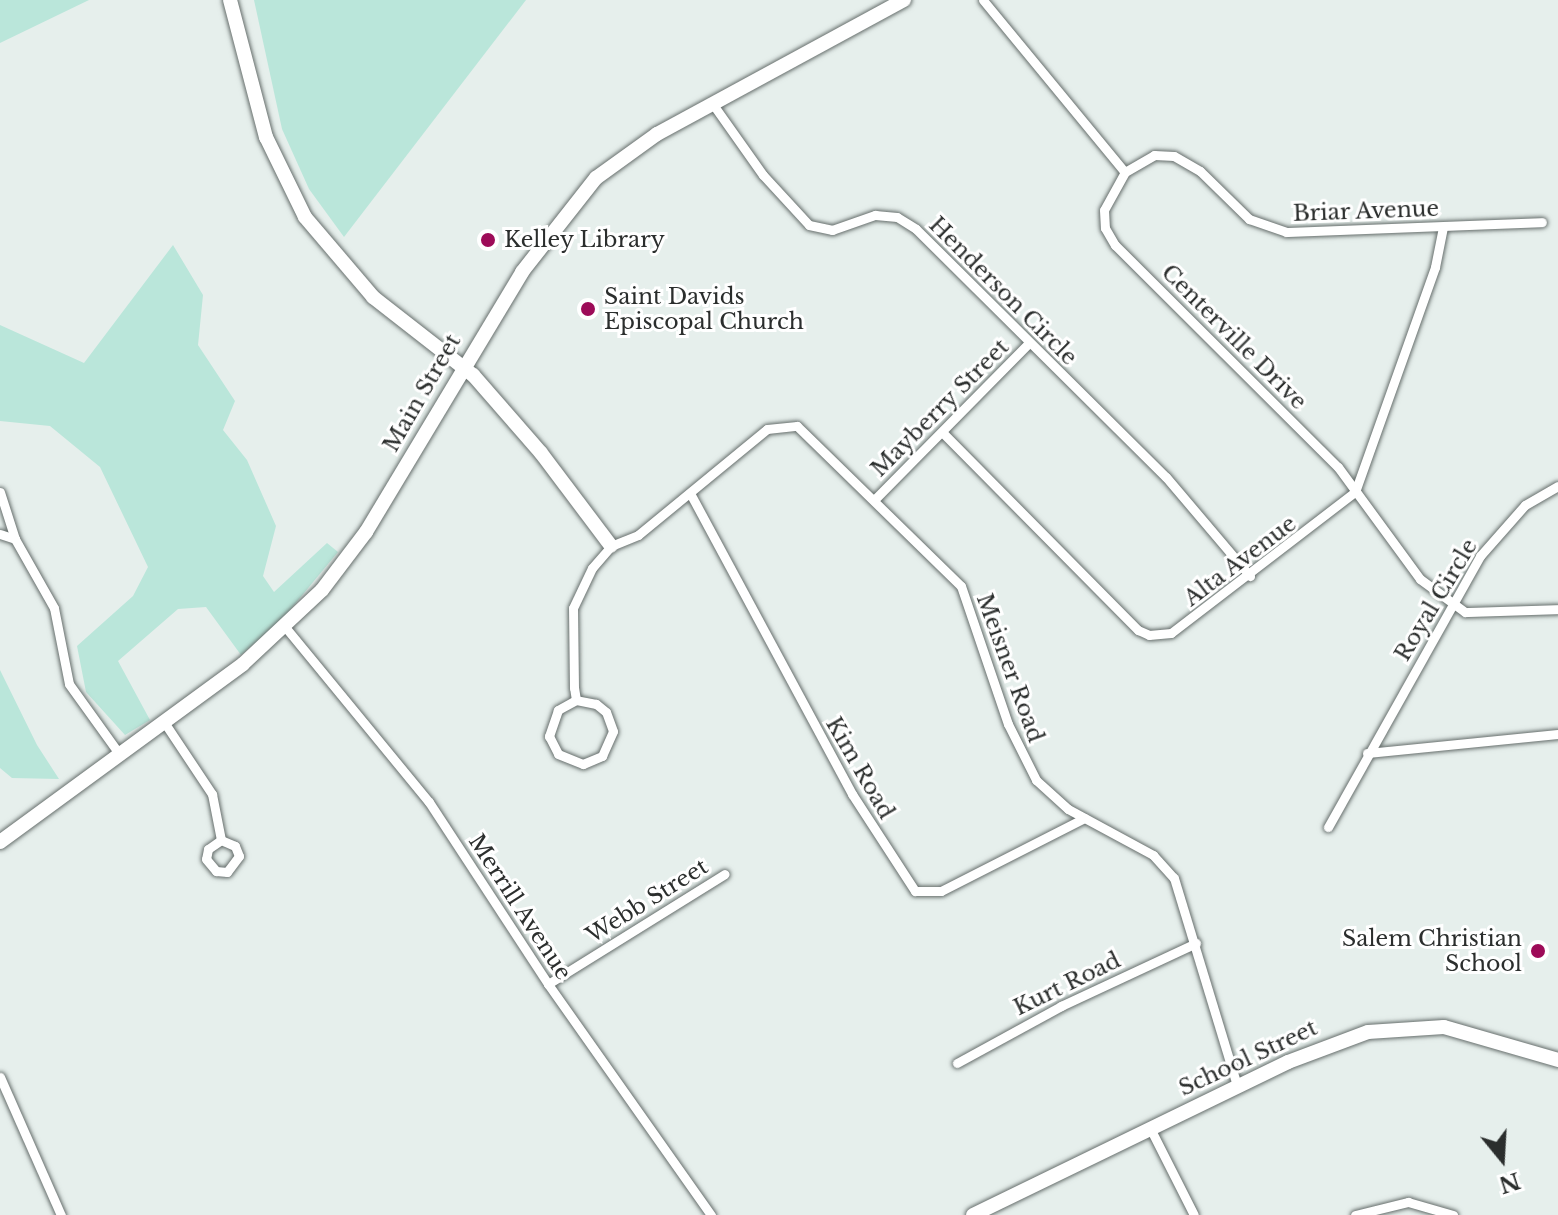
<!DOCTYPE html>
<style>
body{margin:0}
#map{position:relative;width:1558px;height:1215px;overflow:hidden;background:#e6efec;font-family:"Libre Baskerville",serif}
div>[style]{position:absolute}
.green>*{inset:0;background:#bae6da}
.roads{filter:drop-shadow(0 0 2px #666e6c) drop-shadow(0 0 2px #666e6c)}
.street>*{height:9px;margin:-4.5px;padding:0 4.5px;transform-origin:4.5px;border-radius:4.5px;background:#fff}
.secondary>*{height:14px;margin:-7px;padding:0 7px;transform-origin:7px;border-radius:7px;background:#fff}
.dots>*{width:22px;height:22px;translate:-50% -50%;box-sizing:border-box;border:4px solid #fff;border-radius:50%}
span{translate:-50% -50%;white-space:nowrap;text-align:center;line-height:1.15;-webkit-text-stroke:6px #fff;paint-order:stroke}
.street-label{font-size:22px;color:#2b2e2d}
.poi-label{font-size:22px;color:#2b2e2d}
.left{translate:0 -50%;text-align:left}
.right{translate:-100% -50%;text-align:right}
.north{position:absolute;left:1462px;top:1119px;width:80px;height:80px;-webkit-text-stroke:6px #fff;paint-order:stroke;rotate:162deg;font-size:22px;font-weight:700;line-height:32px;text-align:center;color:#2b2e2d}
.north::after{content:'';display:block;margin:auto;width:28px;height:36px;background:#2b2e2d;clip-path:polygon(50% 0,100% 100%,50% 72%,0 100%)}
</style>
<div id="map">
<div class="green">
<div style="clip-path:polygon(0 0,89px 0,0 43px)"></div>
<div style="clip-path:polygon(254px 0,526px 0,344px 237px,309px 189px,282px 129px)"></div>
<div style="clip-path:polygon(173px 245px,203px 295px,198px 345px,235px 401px,223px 430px,247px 460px,276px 526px,263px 576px,274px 592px,327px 543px,338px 552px,280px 622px,241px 655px,206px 607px,178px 609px,118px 661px,150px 720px,125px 735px,86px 692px,77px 646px,133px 596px,148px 567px,100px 467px,50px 426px,0 421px,0 325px,84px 363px)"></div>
<div style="clip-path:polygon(0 670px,37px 745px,59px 779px,12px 778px,0 768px)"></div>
</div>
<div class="roads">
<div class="street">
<div style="left:983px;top:0;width:223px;rotate:50.5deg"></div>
<div style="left:1125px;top:172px;width:43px;rotate:118.9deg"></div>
<div style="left:1104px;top:210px;width:18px;rotate:87deg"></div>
<div style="left:1105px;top:228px;width:20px;rotate:60deg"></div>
<div style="left:1115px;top:245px;width:315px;rotate:44.9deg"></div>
<div style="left:1338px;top:467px;width:139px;rotate:53.8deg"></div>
<div style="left:1420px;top:579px;width:56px;rotate:36.3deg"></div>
<div style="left:1465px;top:612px;width:93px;rotate:-1.8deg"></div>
<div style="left:712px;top:103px;width:88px;rotate:54.7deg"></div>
<div style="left:763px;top:175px;width:68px;rotate:47.4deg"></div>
<div style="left:809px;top:225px;width:24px;rotate:12deg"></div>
<div style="left:832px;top:230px;width:46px;rotate:-19.2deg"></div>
<div style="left:875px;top:215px;width:22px;rotate:5deg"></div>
<div style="left:897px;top:217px;width:22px;rotate:32deg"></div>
<div style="left:916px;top:229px;width:352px;rotate:44.8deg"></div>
<div style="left:1166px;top:477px;width:130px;rotate:49.7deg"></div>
<div style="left:1125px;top:172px;width:34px;rotate:-30deg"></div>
<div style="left:1154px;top:155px;width:20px;rotate:3deg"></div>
<div style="left:1174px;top:156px;width:30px;rotate:30deg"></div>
<div style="left:1200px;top:171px;width:69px;rotate:44.4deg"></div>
<div style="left:1249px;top:219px;width:39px;rotate:19deg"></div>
<div style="left:1286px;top:232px;width:256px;rotate:-2.2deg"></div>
<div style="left:942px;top:432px;width:279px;rotate:45.3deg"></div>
<div style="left:1138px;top:630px;width:12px;rotate:24deg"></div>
<div style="left:1149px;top:635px;width:22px;rotate:-5deg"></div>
<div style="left:1171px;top:633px;width:232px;rotate:-37.5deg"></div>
<div style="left:1355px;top:492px;width:239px;rotate:-70.4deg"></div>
<div style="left:1435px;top:267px;width:41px;rotate:-78.7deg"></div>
<div style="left:0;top:492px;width:49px;rotate:72.3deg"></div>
<div style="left:15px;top:539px;width:79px;rotate:60.5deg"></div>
<div style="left:54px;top:608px;width:77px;rotate:78.8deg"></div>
<div style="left:69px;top:684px;width:87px;rotate:54.3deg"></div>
<div style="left:690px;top:493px;width:342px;rotate:61.7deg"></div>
<div style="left:852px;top:794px;width:116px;rotate:57deg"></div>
<div style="left:915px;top:891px;width:26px"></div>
<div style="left:941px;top:891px;width:161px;rotate:-27deg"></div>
<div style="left:876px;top:498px;width:218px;rotate:-45.4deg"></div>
<div style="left:0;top:534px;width:16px;rotate:18deg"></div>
<div style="left:286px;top:628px;width:225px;rotate:50.6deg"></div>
<div style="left:429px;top:802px;width:217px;rotate:56.8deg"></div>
<div style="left:548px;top:984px;width:283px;rotate:54.8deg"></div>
<div style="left:576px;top:700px;width:21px;rotate:151deg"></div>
<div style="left:558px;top:710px;width:28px;rotate:109deg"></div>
<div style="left:549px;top:736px;width:20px;rotate:63deg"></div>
<div style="left:558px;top:754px;width:27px;rotate:22deg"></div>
<div style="left:583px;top:764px;width:21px;rotate:-23deg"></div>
<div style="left:602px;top:756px;width:27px;rotate:-66deg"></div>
<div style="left:613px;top:731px;width:20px;rotate:-110deg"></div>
<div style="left:606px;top:712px;width:13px;rotate:-141deg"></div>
<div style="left:596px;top:704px;width:20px;rotate:-169deg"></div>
<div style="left:576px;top:700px;width:12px;rotate:-99deg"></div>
<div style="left:574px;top:688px;width:80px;rotate:-90.7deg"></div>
<div style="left:573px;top:608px;width:44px;rotate:-64.6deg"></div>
<div style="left:592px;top:568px;width:29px;rotate:-49deg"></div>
<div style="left:611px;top:546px;width:29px;rotate:-22deg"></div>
<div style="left:638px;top:535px;width:167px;rotate:-39.4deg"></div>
<div style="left:767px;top:429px;width:30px;rotate:-6deg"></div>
<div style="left:797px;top:426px;width:229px;rotate:44.3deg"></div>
<div style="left:961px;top:586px;width:146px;rotate:71.2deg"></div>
<div style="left:1008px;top:724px;width:63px;rotate:63.4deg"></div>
<div style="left:1036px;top:780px;width:43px;rotate:42.2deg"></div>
<div style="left:1068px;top:809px;width:97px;rotate:28.4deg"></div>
<div style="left:1153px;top:855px;width:31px;rotate:48deg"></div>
<div style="left:1174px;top:878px;width:216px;rotate:73.1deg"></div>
<div style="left:164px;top:722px;width:87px;rotate:56.3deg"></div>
<div style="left:212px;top:794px;width:47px;rotate:78.9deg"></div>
<div style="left:221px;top:840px;width:16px;rotate:145deg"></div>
<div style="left:208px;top:849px;width:10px;rotate:101deg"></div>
<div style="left:206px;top:859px;width:16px;rotate:50deg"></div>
<div style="left:216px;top:871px;width:11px;rotate:5deg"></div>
<div style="left:227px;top:872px;width:20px;rotate:-53deg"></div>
<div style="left:239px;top:856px;width:11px;rotate:-112deg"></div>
<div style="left:235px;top:846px;width:15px;rotate:-157deg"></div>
<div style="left:1367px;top:753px;width:192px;rotate:-5.7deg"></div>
<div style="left:1328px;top:827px;width:311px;rotate:-60.7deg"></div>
<div style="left:1480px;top:556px;width:68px;rotate:-48.6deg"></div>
<div style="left:1525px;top:505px;width:38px;rotate:-30deg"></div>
<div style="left:548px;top:984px;width:208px;rotate:-31.9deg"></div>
<div style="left:957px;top:1063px;width:119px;rotate:-28.7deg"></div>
<div style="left:1061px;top:1006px;width:149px;rotate:-25deg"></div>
<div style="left:0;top:1077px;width:151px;rotate:66.2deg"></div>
<div style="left:1150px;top:1128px;width:97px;rotate:63.2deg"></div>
<div style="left:1355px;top:1215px;width:55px;rotate:-13.8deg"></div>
<div style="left:1408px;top:1202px;width:47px;rotate:16.1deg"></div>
</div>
<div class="secondary">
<div style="left:230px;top:0;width:142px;rotate:75.3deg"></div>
<div style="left:266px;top:137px;width:89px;rotate:64deg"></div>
<div style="left:305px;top:217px;width:105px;rotate:49.6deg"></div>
<div style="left:373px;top:297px;width:127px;rotate:38deg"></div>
<div style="left:473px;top:375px;width:103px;rotate:48.9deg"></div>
<div style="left:541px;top:453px;width:116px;rotate:53deg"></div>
<div style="left:0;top:842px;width:301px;rotate:-36.2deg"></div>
<div style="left:243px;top:664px;width:108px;rotate:-43.1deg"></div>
<div style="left:322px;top:590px;width:73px;rotate:-52.8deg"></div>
<div style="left:366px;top:532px;width:303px;rotate:-59deg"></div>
<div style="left:522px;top:272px;width:120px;rotate:-51.8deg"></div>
<div style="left:596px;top:178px;width:75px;rotate:-35.8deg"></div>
<div style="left:657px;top:134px;width:281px;rotate:-28.5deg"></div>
<div style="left:973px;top:1215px;width:350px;rotate:-25.9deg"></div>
<div style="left:1288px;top:1062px;width:85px;rotate:-20.6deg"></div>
<div style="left:1368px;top:1032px;width:76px;rotate:-3.8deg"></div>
<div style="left:1444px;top:1027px;width:119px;rotate:16.1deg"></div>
</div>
</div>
<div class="dots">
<div style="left:488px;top:240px;background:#9d0b58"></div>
<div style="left:588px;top:309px;background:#9d0b58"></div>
<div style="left:1538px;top:951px;background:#9d0b58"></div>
</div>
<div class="street-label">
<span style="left:1366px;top:211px;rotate:-2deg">Briar Avenue</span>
<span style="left:1003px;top:291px;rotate:45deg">Henderson Circle</span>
<span style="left:1234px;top:337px;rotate:45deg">Centerville Drive</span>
<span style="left:422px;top:393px;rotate:-60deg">Main Street</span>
<span style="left:940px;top:408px;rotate:-45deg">Mayberry Street</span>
<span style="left:1240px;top:561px;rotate:-37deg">Alta Avenue</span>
<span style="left:1436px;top:600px;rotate:-59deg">Royal Circle</span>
<span style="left:1010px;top:668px;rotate:70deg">Meisner Road</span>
<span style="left:860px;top:768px;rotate:60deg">Kim Road</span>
<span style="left:647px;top:901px;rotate:-32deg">Webb Street</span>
<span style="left:520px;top:907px;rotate:57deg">Merrill Avenue</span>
<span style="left:1067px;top:984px;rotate:-26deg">Kurt Road</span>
<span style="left:1248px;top:1058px;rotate:-25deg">School Street</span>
</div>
<div class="poi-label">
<span class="left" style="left:504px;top:240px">Kelley Library</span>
<span class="left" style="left:604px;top:309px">Saint Davids<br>Episcopal Church</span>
<span class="right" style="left:1522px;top:951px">Salem Christian<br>School</span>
</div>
<div class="north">N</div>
</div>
